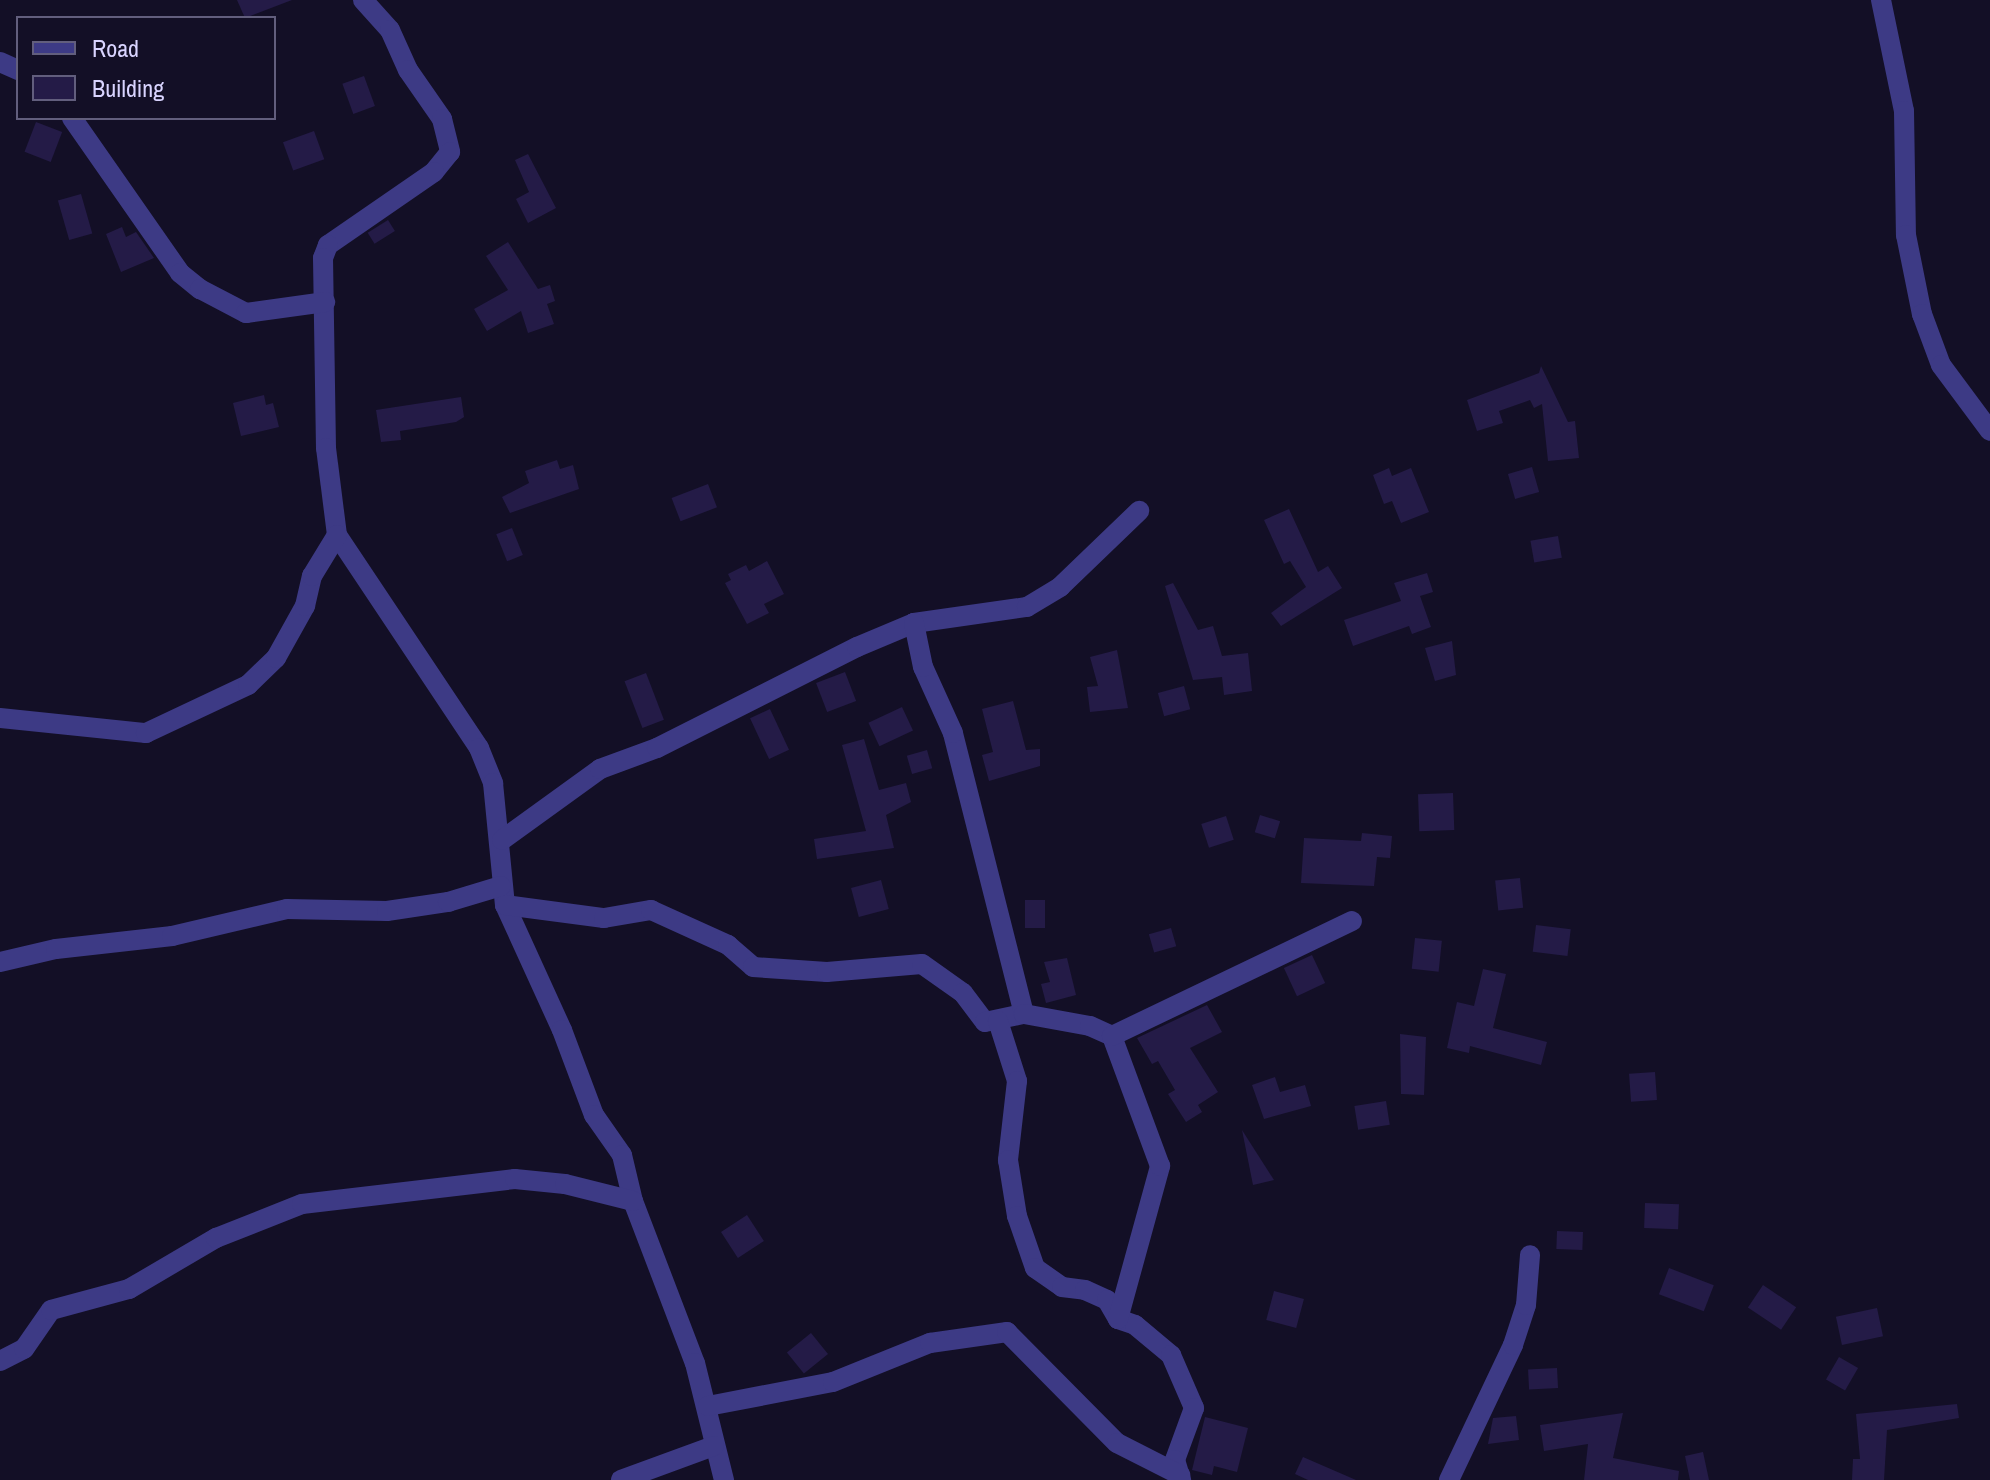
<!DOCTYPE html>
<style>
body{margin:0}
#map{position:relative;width:1990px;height:1480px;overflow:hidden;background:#130f26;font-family:"Archivo Narrow",sans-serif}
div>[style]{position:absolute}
.building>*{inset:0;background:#241b47;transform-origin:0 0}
.minor>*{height:20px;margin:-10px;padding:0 10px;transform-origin:10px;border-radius:10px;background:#3d3a85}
span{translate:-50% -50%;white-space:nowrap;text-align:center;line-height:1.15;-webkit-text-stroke:6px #130f26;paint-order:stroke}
.legend{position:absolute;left:16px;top:16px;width:260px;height:104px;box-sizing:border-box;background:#130f26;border:2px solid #625e7d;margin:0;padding:10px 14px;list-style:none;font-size:24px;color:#d9d4ff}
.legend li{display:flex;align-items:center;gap:16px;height:40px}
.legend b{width:40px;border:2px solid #625e7d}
</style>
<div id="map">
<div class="building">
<div style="clip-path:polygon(237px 0,292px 0,245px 18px)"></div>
<div style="left:364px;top:76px;width:32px;height:23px;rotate:70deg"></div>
<div style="left:36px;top:122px;width:28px;height:32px;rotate:21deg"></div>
<div style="left:314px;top:131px;width:30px;height:33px;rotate:70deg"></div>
<div style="clip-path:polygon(528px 154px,556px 208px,528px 223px,516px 199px,529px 192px,515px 160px)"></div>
<div style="left:81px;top:194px;width:41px;height:24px;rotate:74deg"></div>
<div style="left:388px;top:220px;width:13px;height:24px;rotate:58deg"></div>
<div style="clip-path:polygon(122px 227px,126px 237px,136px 232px,154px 258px,121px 272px,106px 234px)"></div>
<div style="clip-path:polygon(508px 242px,538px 289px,550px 285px,555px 301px,547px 304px,554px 324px,528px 333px,521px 311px,487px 331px,474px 309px,508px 290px,486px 256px)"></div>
<div style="clip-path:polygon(1541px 366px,1568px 422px,1575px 421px,1579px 458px,1548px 461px,1542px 404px,1534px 408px,1530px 400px,1499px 411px,1503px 423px,1477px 431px,1467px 400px,1539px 373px)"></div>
<div style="clip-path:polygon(264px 395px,266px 405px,273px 403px,279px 427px,241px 436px,233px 403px)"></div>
<div style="clip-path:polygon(461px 397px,464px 417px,456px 422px,400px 431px,401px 440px,381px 442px,376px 410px)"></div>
<div style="clip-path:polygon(557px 460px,560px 469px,573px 465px,579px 489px,510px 513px,502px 497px,529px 483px,525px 471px)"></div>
<div style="left:1532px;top:467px;width:26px;height:25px;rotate:74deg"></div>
<div style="clip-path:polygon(1389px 468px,1392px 476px,1411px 468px,1429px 512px,1401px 523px,1392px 501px,1384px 504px,1373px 475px)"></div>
<div style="left:708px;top:484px;width:25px;height:39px;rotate:69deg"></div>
<div style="clip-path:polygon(1289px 509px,1318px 572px,1328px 566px,1342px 588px,1281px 626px,1271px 613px,1306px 587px,1290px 561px,1284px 564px,1264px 520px)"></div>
<div style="left:512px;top:528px;width:29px;height:17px;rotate:68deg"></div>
<div style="left:1558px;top:536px;width:22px;height:28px;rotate:80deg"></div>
<div style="clip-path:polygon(767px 561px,784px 594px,764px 604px,769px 613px,747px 624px,725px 583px,731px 580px,728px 574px,746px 565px,749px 571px)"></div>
<div style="clip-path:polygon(1427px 573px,1433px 592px,1420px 596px,1431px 627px,1412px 634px,1409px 626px,1353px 646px,1344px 620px,1401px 601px,1394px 583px)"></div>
<div style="clip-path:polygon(1173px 583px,1198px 630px,1213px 626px,1222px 656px,1248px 653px,1252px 691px,1224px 695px,1222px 677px,1193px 680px,1165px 586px)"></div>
<div style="clip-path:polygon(1452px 641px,1456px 675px,1435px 681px,1425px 648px)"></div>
<div style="clip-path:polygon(1117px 650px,1128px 708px,1090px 712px,1087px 687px,1098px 686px,1090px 657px)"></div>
<div style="left:845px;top:672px;width:31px;height:31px;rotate:69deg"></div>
<div style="left:646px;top:673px;width:50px;height:23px;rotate:69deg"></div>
<div style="left:1184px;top:686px;width:24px;height:27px;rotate:75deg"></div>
<div style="clip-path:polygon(1013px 701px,1026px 750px,1040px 749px,1040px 766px,989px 781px,982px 755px,993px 752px,982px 709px)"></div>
<div style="left:902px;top:707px;width:26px;height:37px;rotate:65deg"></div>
<div style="left:770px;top:709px;width:45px;height:22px;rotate:65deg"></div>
<div style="clip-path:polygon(864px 739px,879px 790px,906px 783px,911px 802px,886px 815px,894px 848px,817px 859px,814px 839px,866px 831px,842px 745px)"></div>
<div style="left:927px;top:750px;width:19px;height:21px;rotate:74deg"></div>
<div style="left:1453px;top:793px;width:37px;height:35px;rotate:88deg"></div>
<div style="left:1260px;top:815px;width:21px;height:18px;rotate:17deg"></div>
<div style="left:1226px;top:816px;width:25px;height:26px;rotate:72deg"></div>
<div style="clip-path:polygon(1362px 833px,1392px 836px,1390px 858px,1377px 857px,1374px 886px,1301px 883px,1304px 838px,1361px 841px)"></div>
<div style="left:1520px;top:878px;width:30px;height:25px;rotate:84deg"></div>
<div style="left:881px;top:880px;width:30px;height:31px;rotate:75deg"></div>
<div style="left:1025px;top:900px;width:20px;height:28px"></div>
<div style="left:1536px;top:925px;width:35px;height:27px;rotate:7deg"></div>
<div style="left:1171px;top:928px;width:19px;height:23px;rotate:74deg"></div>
<div style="left:1415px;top:938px;width:27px;height:31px;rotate:6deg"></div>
<div style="left:1312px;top:955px;width:31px;height:31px;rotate:65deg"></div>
<div style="clip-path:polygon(1067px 958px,1076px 995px,1046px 1003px,1041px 984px,1050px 982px,1044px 962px)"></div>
<div style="clip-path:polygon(1483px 969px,1506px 974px,1493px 1028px,1547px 1042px,1541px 1065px,1470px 1046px,1469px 1053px,1447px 1048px,1457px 1002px,1474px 1006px)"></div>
<div style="clip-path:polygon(1207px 1005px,1222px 1032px,1190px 1048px,1218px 1092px,1198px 1105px,1202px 1112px,1186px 1122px,1168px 1094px,1175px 1090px,1158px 1061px,1152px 1064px,1137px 1038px)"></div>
<div style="clip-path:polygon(1400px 1034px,1426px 1037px,1424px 1095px,1401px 1094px)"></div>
<div style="left:1655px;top:1072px;width:28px;height:26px;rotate:86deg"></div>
<div style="clip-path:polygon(1275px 1077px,1280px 1092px,1305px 1085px,1311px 1106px,1264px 1119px,1252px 1085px)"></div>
<div style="left:1386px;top:1101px;width:24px;height:32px;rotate:81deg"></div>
<div style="clip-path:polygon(1242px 1130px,1274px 1180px,1253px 1185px)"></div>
<div style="left:1645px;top:1203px;width:34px;height:25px;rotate:2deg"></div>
<div style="left:747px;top:1215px;width:31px;height:31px;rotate:57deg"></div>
<div style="left:1557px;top:1231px;width:26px;height:18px;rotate:2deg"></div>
<div style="left:1669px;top:1268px;width:48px;height:28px;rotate:21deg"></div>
<div style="left:1763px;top:1285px;width:40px;height:27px;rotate:34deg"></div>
<div style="left:1274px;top:1291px;width:31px;height:30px;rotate:15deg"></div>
<div style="left:1877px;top:1308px;width:29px;height:42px;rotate:78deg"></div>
<div style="left:811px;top:1333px;width:27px;height:31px;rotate:51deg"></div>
<div style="left:1839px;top:1357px;width:22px;height:26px;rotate:30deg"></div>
<div style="left:1557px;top:1368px;width:20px;height:29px;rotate:87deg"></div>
<div style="clip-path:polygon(1957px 1404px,1959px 1418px,1887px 1430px,1884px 1480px,1852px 1480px,1853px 1459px,1860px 1459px,1856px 1414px)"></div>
<div style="clip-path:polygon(1623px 1413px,1613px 1458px,1679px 1471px,1678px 1480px,1584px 1480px,1588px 1444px,1544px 1451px,1540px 1425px)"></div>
<div style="clip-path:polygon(1516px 1416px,1519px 1440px,1488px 1444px,1493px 1418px)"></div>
<div style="clip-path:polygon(1205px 1417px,1248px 1428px,1237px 1472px,1214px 1466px,1212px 1475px,1192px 1470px)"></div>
<div style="clip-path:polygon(1703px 1452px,1709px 1480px,1690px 1480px,1685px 1456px)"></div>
<div style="clip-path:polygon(1303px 1457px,1356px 1480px,1308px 1480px,1295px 1474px)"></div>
</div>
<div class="minor">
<div style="left:363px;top:0;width:40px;rotate:48deg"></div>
<div style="left:390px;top:30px;width:44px;rotate:65.8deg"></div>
<div style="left:408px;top:70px;width:60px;rotate:55.2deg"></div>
<div style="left:442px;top:119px;width:34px;rotate:76deg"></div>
<div style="left:450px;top:152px;width:26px;rotate:129deg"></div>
<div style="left:434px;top:172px;width:129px;rotate:145.4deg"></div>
<div style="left:328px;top:245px;width:14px;rotate:111deg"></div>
<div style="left:323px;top:258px;width:190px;rotate:89.1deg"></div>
<div style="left:326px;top:448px;width:88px;rotate:82.8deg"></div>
<div style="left:337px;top:535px;width:256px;rotate:56.3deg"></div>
<div style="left:479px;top:748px;width:38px;rotate:68deg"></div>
<div style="left:493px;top:783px;width:123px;rotate:84.4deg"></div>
<div style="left:505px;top:905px;width:137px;rotate:65.5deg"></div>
<div style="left:562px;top:1030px;width:91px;rotate:69.4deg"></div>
<div style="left:594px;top:1115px;width:49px;rotate:55deg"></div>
<div style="left:622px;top:1155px;width:47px;rotate:76.6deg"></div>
<div style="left:633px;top:1201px;width:173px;rotate:69.1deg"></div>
<div style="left:695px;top:1363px;width:121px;rotate:76.1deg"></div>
<div style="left:1881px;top:0;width:113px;rotate:78.3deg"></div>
<div style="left:1904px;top:111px;width:124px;rotate:89.1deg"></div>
<div style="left:1906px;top:235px;width:81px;rotate:78.6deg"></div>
<div style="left:1922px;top:314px;width:54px;rotate:69.6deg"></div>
<div style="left:1941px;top:365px;width:82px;rotate:53.4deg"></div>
<div style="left:0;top:62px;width:20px;rotate:24deg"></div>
<div style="left:72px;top:118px;width:189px;rotate:55.1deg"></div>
<div style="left:180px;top:273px;width:26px;rotate:39deg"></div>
<div style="left:200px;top:289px;width:52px;rotate:27.6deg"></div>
<div style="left:246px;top:313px;width:80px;rotate:-7.9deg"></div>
<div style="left:0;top:718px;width:147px;rotate:5.9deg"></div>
<div style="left:146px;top:733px;width:113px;rotate:-25.2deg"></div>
<div style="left:248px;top:685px;width:39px;rotate:-44deg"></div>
<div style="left:276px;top:658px;width:60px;rotate:-60.9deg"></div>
<div style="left:305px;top:606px;width:31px;rotate:-77deg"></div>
<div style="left:312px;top:576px;width:48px;rotate:-58.6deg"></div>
<div style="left:502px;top:840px;width:121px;rotate:-35.9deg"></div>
<div style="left:600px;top:769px;width:61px;rotate:-20.2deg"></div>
<div style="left:657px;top:748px;width:224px;rotate:-26.8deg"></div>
<div style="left:857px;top:647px;width:62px;rotate:-22.8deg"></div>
<div style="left:914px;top:623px;width:114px;rotate:-8.1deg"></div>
<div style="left:1027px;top:607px;width:39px;rotate:-31deg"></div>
<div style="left:1060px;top:587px;width:110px;rotate:-43.9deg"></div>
<div style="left:505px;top:905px;width:100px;rotate:7.5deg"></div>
<div style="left:604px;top:918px;width:48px;rotate:-9.7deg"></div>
<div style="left:651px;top:910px;width:85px;rotate:24.4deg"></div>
<div style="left:728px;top:945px;width:33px;rotate:41deg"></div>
<div style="left:753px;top:967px;width:74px;rotate:3.9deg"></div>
<div style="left:827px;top:972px;width:95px;rotate:-4.8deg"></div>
<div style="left:922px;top:964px;width:50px;rotate:35.3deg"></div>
<div style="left:963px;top:993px;width:36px;rotate:53deg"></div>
<div style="left:985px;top:1022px;width:40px;rotate:-12deg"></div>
<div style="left:1024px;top:1014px;width:290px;rotate:-104.2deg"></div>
<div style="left:953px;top:733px;width:72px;rotate:-114.4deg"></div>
<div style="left:923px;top:667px;width:45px;rotate:-101.6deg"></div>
<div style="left:0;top:962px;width:57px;rotate:-13.1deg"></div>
<div style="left:56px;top:949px;width:117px;rotate:-6.4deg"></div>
<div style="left:172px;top:936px;width:118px;rotate:-13.2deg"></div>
<div style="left:287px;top:909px;width:100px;rotate:1.1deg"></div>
<div style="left:387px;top:911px;width:62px;rotate:-8.4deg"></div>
<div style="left:448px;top:902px;width:55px;rotate:-16.8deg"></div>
<div style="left:1024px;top:1014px;width:67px;rotate:10.3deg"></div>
<div style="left:1090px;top:1026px;width:24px;rotate:24deg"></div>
<div style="left:998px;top:1021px;width:63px;rotate:72.4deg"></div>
<div style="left:1017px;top:1081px;width:80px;rotate:96.5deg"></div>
<div style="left:1008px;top:1160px;width:57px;rotate:80.9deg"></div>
<div style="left:1017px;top:1216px;width:55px;rotate:70.9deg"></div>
<div style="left:1035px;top:1268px;width:33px;rotate:35deg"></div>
<div style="left:1062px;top:1287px;width:23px;rotate:7deg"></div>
<div style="left:1085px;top:1290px;width:24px;rotate:24deg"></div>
<div style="left:1107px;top:1300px;width:22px;rotate:60deg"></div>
<div style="left:1118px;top:1319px;width:18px;rotate:19deg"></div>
<div style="left:1135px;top:1325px;width:47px;rotate:39.8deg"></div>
<div style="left:1171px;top:1355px;width:58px;rotate:66.5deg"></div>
<div style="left:1194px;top:1408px;width:55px;rotate:110.1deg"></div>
<div style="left:1175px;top:1460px;width:21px;rotate:73deg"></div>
<div style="left:1118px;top:1319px;width:159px;rotate:-74.6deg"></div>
<div style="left:1160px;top:1166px;width:139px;rotate:-110.3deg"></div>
<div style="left:1112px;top:1036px;width:266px;rotate:-25.6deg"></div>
<div style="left:0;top:1361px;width:27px;rotate:-27deg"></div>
<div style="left:24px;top:1349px;width:47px;rotate:-55.3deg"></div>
<div style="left:51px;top:1310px;width:81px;rotate:-15.1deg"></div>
<div style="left:129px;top:1289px;width:101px;rotate:-30.4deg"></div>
<div style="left:216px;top:1238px;width:92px;rotate:-21.6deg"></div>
<div style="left:302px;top:1204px;width:214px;rotate:-6.7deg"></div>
<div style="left:515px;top:1179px;width:50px;rotate:5.7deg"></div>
<div style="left:565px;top:1184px;width:70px;rotate:14deg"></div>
<div style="left:708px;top:1406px;width:127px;rotate:-10.9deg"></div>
<div style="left:833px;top:1382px;width:105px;rotate:-21.9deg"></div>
<div style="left:930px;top:1343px;width:78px;rotate:-8.1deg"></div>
<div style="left:1007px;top:1332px;width:156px;rotate:45.3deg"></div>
<div style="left:1117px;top:1443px;width:71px;rotate:26.9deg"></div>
<div style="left:621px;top:1480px;width:99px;rotate:-20.1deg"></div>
<div style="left:1449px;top:1480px;width:149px;rotate:-64.6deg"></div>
<div style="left:1513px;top:1345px;width:42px;rotate:-72deg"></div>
<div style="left:1526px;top:1305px;width:50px;rotate:-85.4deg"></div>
</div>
<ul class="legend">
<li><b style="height:10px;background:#3d3a85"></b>Road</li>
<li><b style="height:22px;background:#241b47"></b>Building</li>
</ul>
</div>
